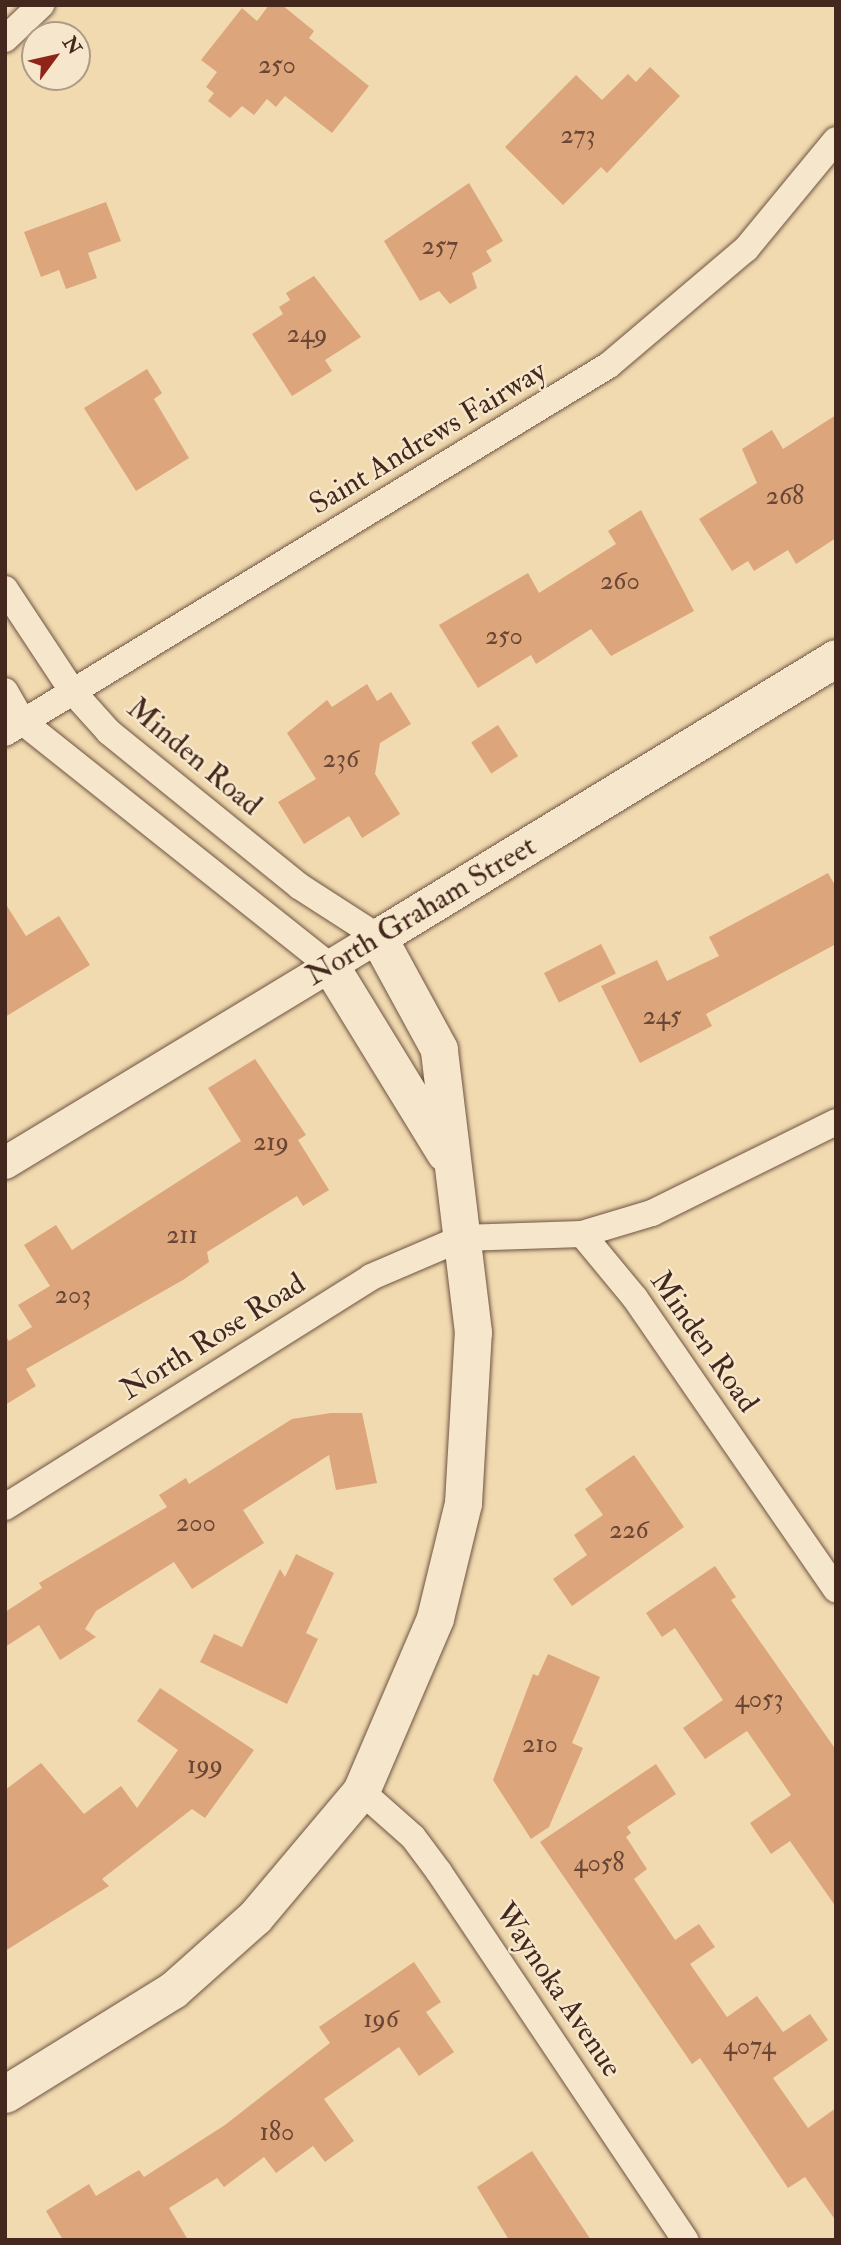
<!DOCTYPE html>
<style>
body{margin:0}
#map{position:relative;width:841px;height:2245px;overflow:hidden;background:#f1dab0;font-family:"IM FELL Double Pica",serif}
div>[style]{position:absolute}
.building>*{inset:0;background:#dca57c;transform-origin:0 0}
.roads{filter:drop-shadow(0 0 2px #6f5442) drop-shadow(0 0 2px #6f5442)}
.minor>*{height:26px;margin:-13px;padding:0 13px;transform-origin:13px;border-radius:13px;background:#f6e7cc}
.tertiary>*{height:32px;margin:-16px;padding:0 16px;transform-origin:16px;border-radius:16px;background:#f6e7cc}
.secondary>*{height:37px;margin:-18.5px;padding:0 18.5px;transform-origin:18.5px;border-radius:18.5px;background:#f6e7cc}
span{translate:-50% -50%;white-space:nowrap;text-align:center;line-height:1.15;-webkit-text-stroke:5px #f6e7cc;paint-order:stroke}
.number-label{font-size:26px;color:#6a4635}
.number-label span{-webkit-text-stroke-width:0}
.street-label{font-size:30px;color:#44271d}
.frame{position:absolute;inset:0;border:7px solid #44271d;pointer-events:none}
.north{position:absolute;left:21px;top:21px;width:70px;height:70px;box-sizing:border-box;background:#f6e7cc;border:2px solid #af9a86;border-radius:50%;rotate:57deg;font-size:19px;font-weight:700;line-height:28px;text-align:center;color:#44271d}
.north::after{content:'';display:block;margin:auto;width:24px;height:32px;background:#8f2418;clip-path:polygon(50% 0,100% 100%,50% 72%,0 100%)}
</style>
<div id="map">
<div class="building">
<div style="clip-path:polygon(269px 5px,282px 5px,314px 31px,309px 38px,369px 86px,332px 133px,285px 96px,276px 107px,267px 99px,254px 115px,242px 106px,230px 118px,208px 101px,214px 93px,206px 87px,217px 72px,201px 60px,242px 8px,257px 21px)"></div>
<div style="clip-path:polygon(650px 67px,680px 96px,607px 173px,601px 167px,563px 205px,505px 147px,576px 75px,602px 100px,628px 74px,636px 82px)"></div>
<div style="clip-path:polygon(469px 183px,503px 241px,486px 251px,492px 261px,472px 273px,477px 288px,450px 304px,439px 291px,420px 301px,384px 241px)"></div>
<div style="clip-path:polygon(106px 202px,121px 241px,88px 253px,97px 278px,66px 289px,59px 270px,41px 277px,24px 232px)"></div>
<div style="clip-path:polygon(314px 276px,361px 337px,325px 360px,332px 371px,292px 396px,252px 334px,283px 314px,279px 307px,290px 300px,286px 293px)"></div>
<div style="clip-path:polygon(147px 369px,162px 393px,154px 399px,189px 458px,136px 491px,84px 408px)"></div>
<div style="clip-path:polygon(836px 415px,836px 538px,796px 564px,788px 550px,754px 571px,748px 561px,732px 571px,699px 519px,757px 483px,742px 449px,772px 430px,783px 449px)"></div>
<div style="clip-path:polygon(641px 510px,694px 611px,611px 656px,591px 629px,536px 664px,531px 655px,478px 688px,439px 625px,528px 573px,539px 593px,616px 544px,608px 531px)"></div>
<div style="clip-path:polygon(367px 684px,377px 701px,391px 692px,411px 724px,380px 743px,375px 774px,400px 814px,362px 838px,349px 816px,304px 844px,278px 802px,316px 779px,287px 733px,327px 700px,332px 707px)"></div>
<div style="left:498px;top:725px;width:37px;height:32px;rotate:57deg"></div>
<div style="clip-path:polygon(828px 873px,836px 887px,836px 944px,706px 1014px,712px 1026px,640px 1063px,601px 986px,657px 960px,667px 981px,719px 956px,709px 937px)"></div>
<div style="clip-path:polygon(5px 903px,26px 936px,59px 916px,90px 965px,5px 1017px)"></div>
<div style="left:601px;top:944px;width:33px;height:64px;rotate:63deg"></div>
<div style="clip-path:polygon(255px 1059px,306px 1135px,298px 1140px,329px 1190px,303px 1206px,297px 1196px,207px 1252px,209px 1262px,183px 1280px,26px 1369px,36px 1386px,5px 1405px,5px 1336px,9px 1341px,32px 1327px,18px 1305px,50px 1286px,24px 1245px,56px 1225px,72px 1250px,241px 1141px,208px 1088px)"></div>
<div style="clip-path:polygon(331px 1413px,362px 1413px,377px 1483px,336px 1490px,329px 1455px,243px 1510px,264px 1543px,192px 1589px,174px 1562px,96px 1611px,85px 1629px,96px 1637px,60px 1660px,39px 1625px,5px 1647px,5px 1612px,42px 1588px,39px 1583px,167px 1507px,159px 1495px,186px 1478px,189px 1484px,292px 1419px)"></div>
<div style="clip-path:polygon(634px 1455px,684px 1527px,572px 1606px,553px 1579px,587px 1555px,574px 1535px,603px 1515px,585px 1489px)"></div>
<div style="clip-path:polygon(296px 1554px,334px 1573px,306px 1633px,318px 1639px,287px 1704px,200px 1662px,214px 1634px,242px 1647px,280px 1569px,285px 1577px)"></div>
<div style="clip-path:polygon(715px 1566px,736px 1597px,731px 1600px,836px 1750px,836px 1907px,790px 1841px,771px 1854px,750px 1823px,791px 1795px,747px 1731px,705px 1759px,683px 1728px,723px 1700px,675px 1628px,662px 1637px,646px 1613px)"></div>
<div style="clip-path:polygon(548px 1654px,600px 1677px,572px 1743px,583px 1748px,549px 1827px,531px 1839px,493px 1780px,533px 1674px,538px 1676px)"></div>
<div style="clip-path:polygon(160px 1688px,254px 1750px,205px 1818px,192px 1809px,102px 1879px,109px 1886px,5px 1951px,5px 1790px,41px 1763px,84px 1814px,121px 1786px,137px 1808px,178px 1750px,137px 1721px)"></div>
<div style="clip-path:polygon(656px 1764px,676px 1794px,627px 1827px,631px 1833px,626px 1837px,647px 1869px,634px 1879px,675px 1940px,699px 1924px,715px 1947px,690px 1964px,727px 2017px,757px 1996px,783px 2032px,810px 2014px,828px 2040px,773px 2078px,808px 2128px,836px 2108px,836px 2221px,805px 2177px,788px 2188px,700px 2058px,692px 2064px,540px 1842px)"></div>
<div style="clip-path:polygon(414px 1962px,441px 2002px,426px 2012px,454px 2052px,419px 2076px,399px 2047px,324px 2099px,354px 2141px,325px 2162px,313px 2146px,276px 2173px,264px 2157px,224px 2187px,217px 2178px,169px 2208px,188px 2240px,63px 2240px,46px 2211px,89px 2184px,96px 2196px,139px 2170px,144px 2177px,225px 2125px,330px 2043px,319px 2027px)"></div>
<div style="clip-path:polygon(532px 2151px,591px 2240px,509px 2240px,477px 2187px)"></div>
</div>
<div class="roads">
<div class="minor">
<div style="left:5px;top:39px;width:50px;rotate:-43.4deg"></div>
<div style="left:5px;top:589px;width:123px;rotate:56.6deg"></div>
<div style="left:73px;top:692px;width:54px;rotate:48deg"></div>
<div style="left:109px;top:732px;width:245px;rotate:39deg"></div>
<div style="left:299px;top:886px;width:94px;rotate:32.8deg"></div>
<div style="left:5px;top:691px;width:36px;rotate:60deg"></div>
<div style="left:23px;top:722px;width:394px;rotate:38.5deg"></div>
<div style="left:5px;top:733px;width:707px;rotate:-31.35deg"></div>
<div style="left:609px;top:365px;width:180px;rotate:-40.3deg"></div>
<div style="left:746px;top:249px;width:141px;rotate:-50.5deg"></div>
<div style="left:582px;top:1234px;width:73px;rotate:-16.7deg"></div>
<div style="left:652px;top:1213px;width:205px;rotate:-26.3deg"></div>
<div style="left:5px;top:1507px;width:432px;rotate:-32.1deg"></div>
<div style="left:371px;top:1277px;width:99px;rotate:-23.2deg"></div>
<div style="left:462px;top:1238px;width:120px;rotate:-1.9deg"></div>
<div style="left:582px;top:1234px;width:83px;rotate:50.4deg"></div>
<div style="left:635px;top:1298px;width:354px;rotate:55.4deg"></div>
<div style="left:361px;top:1791px;width:69px;rotate:41.5deg"></div>
<div style="left:413px;top:1837px;width:44px;rotate:53.4deg"></div>
<div style="left:439px;top:1872px;width:443px;rotate:56.2deg"></div>
</div>
<div class="tertiary">
<div style="left:5px;top:1163px;width:436px;rotate:-31.2deg"></div>
</div>
<div class="secondary">
<div style="left:331px;top:967px;width:218px;rotate:58.5deg"></div>
<div style="left:5px;top:2094px;width:198px;rotate:-31.8deg"></div>
<div style="left:173px;top:1990px;width:110px;rotate:-41.7deg"></div>
<div style="left:255px;top:1917px;width:165px;rotate:-49.9deg"></div>
<div style="left:361px;top:1791px;width:188px;rotate:-66.8deg"></div>
<div style="left:435px;top:1618px;width:118px;rotate:-76.3deg"></div>
<div style="left:463px;top:1503px;width:171px;rotate:-86.7deg"></div>
<div style="left:473px;top:1332px;width:285px;rotate:-96.9deg"></div>
<div style="left:439px;top:1049px;width:128px;rotate:-118.6deg"></div>
<div style="left:378px;top:937px;width:536px;rotate:-31.35deg"></div>
</div>
</div>
<div class="number-label">
<span style="left:277px;top:66px">250</span>
<span style="left:578px;top:136px">273</span>
<span style="left:440px;top:247px">257</span>
<span style="left:307px;top:335px">249</span>
<span style="left:785px;top:497px">268</span>
<span style="left:620px;top:582px">260</span>
<span style="left:504px;top:637px">250</span>
<span style="left:341px;top:760px">236</span>
<span style="left:662px;top:1017px">245</span>
<span style="left:271px;top:1143px">219</span>
<span style="left:182px;top:1236px">211</span>
<span style="left:73px;top:1296px">203</span>
<span style="left:196px;top:1524px">200</span>
<span style="left:629px;top:1531px">226</span>
<span style="left:759px;top:1700px">4053</span>
<span style="left:540px;top:1745px">210</span>
<span style="left:205px;top:1766px">199</span>
<span style="left:599px;top:1864px">4058</span>
<span style="left:381px;top:2020px">196</span>
<span style="left:749px;top:2047px">4074</span>
<span style="left:277px;top:2133px">180</span>
</div>
<div class="street-label">
<span style="left:428px;top:438px;rotate:-31deg">Saint Andrews Fairway</span>
<span style="left:194px;top:757px;rotate:40deg">Minden Road</span>
<span style="left:421px;top:911px;rotate:-31deg">North Graham Street</span>
<span style="left:213px;top:1337px;rotate:-32deg">North Rose Road</span>
<span style="left:704px;top:1342px;rotate:55deg">Minden Road</span>
<span style="left:558px;top:1990px;rotate:56deg">Waynoka Avenue</span>
</div>
<div class="frame"></div>
<div class="north">N</div>
</div>
